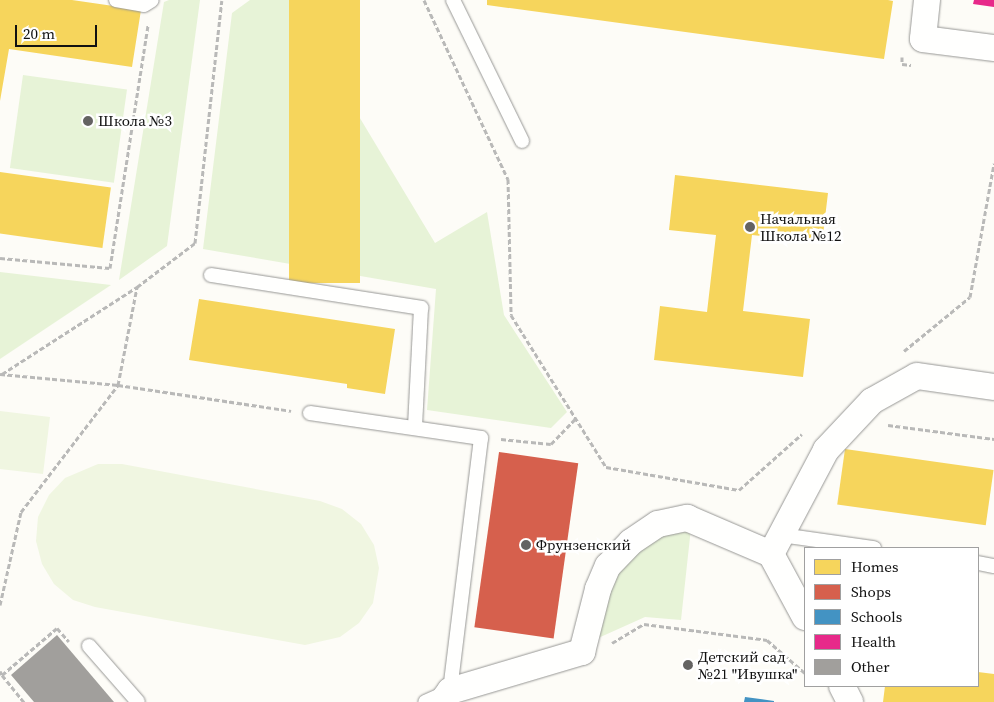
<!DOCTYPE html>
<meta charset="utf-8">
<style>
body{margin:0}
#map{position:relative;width:994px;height:702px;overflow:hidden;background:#fdfcf7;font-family:"Source Serif 4",serif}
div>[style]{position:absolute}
.green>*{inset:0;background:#e7f3d7;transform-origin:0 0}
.pitch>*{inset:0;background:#f0f6e1}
.homes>*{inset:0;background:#f6d55c;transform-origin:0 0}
.shops>*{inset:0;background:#d6604d;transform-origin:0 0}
.schools>*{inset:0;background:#4393c3}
.health>*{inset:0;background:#e7298a}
.building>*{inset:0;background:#a19f9c}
.path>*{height:3px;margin-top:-1.5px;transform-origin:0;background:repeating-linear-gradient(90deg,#b9b9b8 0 5px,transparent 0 7.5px)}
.roads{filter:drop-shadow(0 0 1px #979795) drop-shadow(0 0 1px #979795)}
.service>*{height:14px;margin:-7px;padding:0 7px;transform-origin:7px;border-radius:7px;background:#fffffe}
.minor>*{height:26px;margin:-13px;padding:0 13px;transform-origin:13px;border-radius:13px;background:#fffffe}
.dots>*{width:14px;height:14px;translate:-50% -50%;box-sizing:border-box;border:2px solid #fff;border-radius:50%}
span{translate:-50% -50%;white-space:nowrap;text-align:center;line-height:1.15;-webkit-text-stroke:5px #fff;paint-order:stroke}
.poi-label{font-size:15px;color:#111}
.left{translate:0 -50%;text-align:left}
.legend{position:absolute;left:804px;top:547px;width:175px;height:140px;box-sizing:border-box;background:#fff;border:1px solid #a0a0a0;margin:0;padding:6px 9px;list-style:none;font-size:15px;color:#111}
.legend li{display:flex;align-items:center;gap:10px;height:25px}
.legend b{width:25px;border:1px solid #a0a0a0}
.scale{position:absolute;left:15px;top:25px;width:82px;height:22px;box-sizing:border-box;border:2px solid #111;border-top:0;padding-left:6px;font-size:15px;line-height:18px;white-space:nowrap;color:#111;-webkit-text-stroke:4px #fff;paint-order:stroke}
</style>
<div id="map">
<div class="green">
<div style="clip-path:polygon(169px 0,200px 0,167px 246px,119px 280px,164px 2px)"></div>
<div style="clip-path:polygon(250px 0,289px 0,435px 243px,487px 212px,504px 315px,567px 412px,551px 428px,427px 410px,436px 289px,203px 249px,232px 13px)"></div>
<div style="left:23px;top:75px;width:105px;height:94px;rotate:8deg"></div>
<div style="clip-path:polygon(0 272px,111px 285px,0 359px)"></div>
<div style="clip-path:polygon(675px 528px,691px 528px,681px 620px,645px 617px,596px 639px,617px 570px,648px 541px)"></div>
</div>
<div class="pitch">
<div style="clip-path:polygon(0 411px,50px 417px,43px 474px,0 469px)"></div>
<div style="clip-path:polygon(98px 464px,122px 464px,320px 501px,342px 509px,361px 524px,374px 545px,379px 568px,373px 603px,359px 623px,340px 637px,305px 645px,95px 607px,73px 600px,54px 584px,42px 564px,36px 541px,38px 517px,49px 495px,65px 478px)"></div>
</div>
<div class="homes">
<div style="clip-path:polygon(0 0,72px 0,141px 10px,132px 67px,9px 49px,0 101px)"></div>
<div style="left:289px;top:0;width:71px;height:283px"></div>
<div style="clip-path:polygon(487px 0,888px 0,893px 1px,884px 59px,487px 5px)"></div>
<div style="left:0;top:172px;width:112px;height:61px;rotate:8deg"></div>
<div style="clip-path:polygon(675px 175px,828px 193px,822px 243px,752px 235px,743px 311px,810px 319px,803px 377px,654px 360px,660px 306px,707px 312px,716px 235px,669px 230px)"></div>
<div style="clip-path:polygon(199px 299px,395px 329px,385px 394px,347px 388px,347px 384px,189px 360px)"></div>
<div style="left:845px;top:449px;width:150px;height:56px;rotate:8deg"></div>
<div style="clip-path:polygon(978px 672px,994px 674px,994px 702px,883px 702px,885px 686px,978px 686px)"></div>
</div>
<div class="shops">
<div style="left:499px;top:452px;width:80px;height:177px;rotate:8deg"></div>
</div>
<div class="schools">
<div style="clip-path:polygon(745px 697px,774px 701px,774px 702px,744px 702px)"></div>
</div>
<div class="health">
<div style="clip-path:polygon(974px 0,994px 0,994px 7px,973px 4px)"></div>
</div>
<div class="building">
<div style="clip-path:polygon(57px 635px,114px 702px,34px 702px,11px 675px)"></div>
</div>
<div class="path">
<div style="left:424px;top:0;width:198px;rotate:64.9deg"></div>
<div style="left:508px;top:179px;width:136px;rotate:88.7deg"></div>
<div style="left:511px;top:315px;width:179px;rotate:58deg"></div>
<div style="left:606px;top:467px;width:135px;rotate:9.8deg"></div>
<div style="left:739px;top:490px;width:84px;rotate:-41.6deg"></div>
<div style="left:902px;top:57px;width:7px;rotate:90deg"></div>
<div style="left:902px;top:64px;width:9px;rotate:6deg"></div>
<div style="left:0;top:258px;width:110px;rotate:5.2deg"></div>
<div style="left:110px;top:268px;width:247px;rotate:-81.1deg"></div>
<div style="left:904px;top:351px;width:85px;rotate:-39.3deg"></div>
<div style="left:970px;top:297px;width:136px;rotate:-79.8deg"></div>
<div style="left:0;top:374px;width:119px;rotate:5.3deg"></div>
<div style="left:118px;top:385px;width:100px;rotate:-79deg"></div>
<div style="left:137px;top:287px;width:73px;rotate:-37.2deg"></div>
<div style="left:195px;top:243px;width:244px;rotate:-83.7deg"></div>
<div style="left:2px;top:374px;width:161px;rotate:-32.8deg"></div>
<div style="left:888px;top:425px;width:107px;rotate:7.5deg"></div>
<div style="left:501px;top:439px;width:50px;rotate:5.7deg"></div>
<div style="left:551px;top:444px;width:36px;rotate:-46deg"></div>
<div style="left:0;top:605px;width:95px;rotate:-77.3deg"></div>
<div style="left:21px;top:512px;width:160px;rotate:-52.6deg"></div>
<div style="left:118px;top:385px;width:175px;rotate:8.5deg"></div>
<div style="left:612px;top:643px;width:37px;rotate:-31deg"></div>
<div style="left:644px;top:624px;width:124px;rotate:7.4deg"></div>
<div style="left:767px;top:640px;width:50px;rotate:41deg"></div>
<div style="left:0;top:671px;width:4px;rotate:63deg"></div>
<div style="left:2px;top:675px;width:72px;rotate:-40.5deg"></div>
<div style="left:57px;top:628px;width:18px;rotate:49deg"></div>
<div style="left:2px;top:675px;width:35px;rotate:51deg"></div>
</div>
<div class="roads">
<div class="service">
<div style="left:116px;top:0;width:28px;rotate:10deg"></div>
<div style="left:144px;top:5px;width:9px;rotate:-32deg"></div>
<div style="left:453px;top:0;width:157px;rotate:63.9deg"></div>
<div style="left:211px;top:275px;width:213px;rotate:8.9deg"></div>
<div style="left:421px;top:308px;width:118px;rotate:92.9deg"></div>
<div style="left:310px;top:413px;width:173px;rotate:8.3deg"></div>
<div style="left:481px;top:438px;width:255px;rotate:97deg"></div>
<div style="left:450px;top:691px;width:27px;rotate:156deg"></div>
<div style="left:781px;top:535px;width:94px;rotate:8deg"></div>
<div style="left:978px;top:563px;width:16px;rotate:11deg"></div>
<div style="left:89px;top:646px;width:74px;rotate:48.8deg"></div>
</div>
<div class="minor">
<div style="left:927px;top:0;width:39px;rotate:96deg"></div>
<div style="left:923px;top:39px;width:72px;rotate:7.2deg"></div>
<div style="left:805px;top:617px;width:72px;rotate:-118.4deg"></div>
<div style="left:771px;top:554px;width:118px;rotate:-62.1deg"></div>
<div style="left:826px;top:450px;width:67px;rotate:-46.8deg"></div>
<div style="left:872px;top:401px;width:51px;rotate:-29.1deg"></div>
<div style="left:917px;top:376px;width:78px;rotate:8.1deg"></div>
<div style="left:842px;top:686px;width:18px;rotate:63deg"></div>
<div style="left:442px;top:702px;width:14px;rotate:-54deg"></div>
<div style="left:450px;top:691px;width:138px;rotate:-16.5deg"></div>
<div style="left:582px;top:652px;width:65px;rotate:-75.7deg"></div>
<div style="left:598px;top:589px;width:25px;rotate:-67deg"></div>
<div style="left:608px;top:566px;width:33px;rotate:-46deg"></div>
<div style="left:631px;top:542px;width:32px;rotate:-34deg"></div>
<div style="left:658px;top:524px;width:30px;rotate:-12deg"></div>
<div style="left:687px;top:518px;width:91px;rotate:23.2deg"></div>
</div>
</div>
<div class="dots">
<div style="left:88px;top:121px;background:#646362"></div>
<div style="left:750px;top:227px;background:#646362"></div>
<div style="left:526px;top:545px;background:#646362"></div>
<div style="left:688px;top:665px;background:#646362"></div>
</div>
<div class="poi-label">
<span class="left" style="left:98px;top:121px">Школа №3</span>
<span class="left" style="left:760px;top:227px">Начальная<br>Школа №12</span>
<span class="left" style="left:536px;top:545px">Фрунзенский</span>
<span class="left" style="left:698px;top:665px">Детский сад<br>№21 "Ивушка"</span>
</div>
<ul class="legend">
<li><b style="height:14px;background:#f6d55c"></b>Homes</li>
<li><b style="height:14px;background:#d6604d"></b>Shops</li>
<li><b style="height:14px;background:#4393c3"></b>Schools</li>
<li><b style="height:14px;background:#e7298a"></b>Health</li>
<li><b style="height:14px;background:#a19f9c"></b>Other</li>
</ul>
<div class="scale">20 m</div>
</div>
